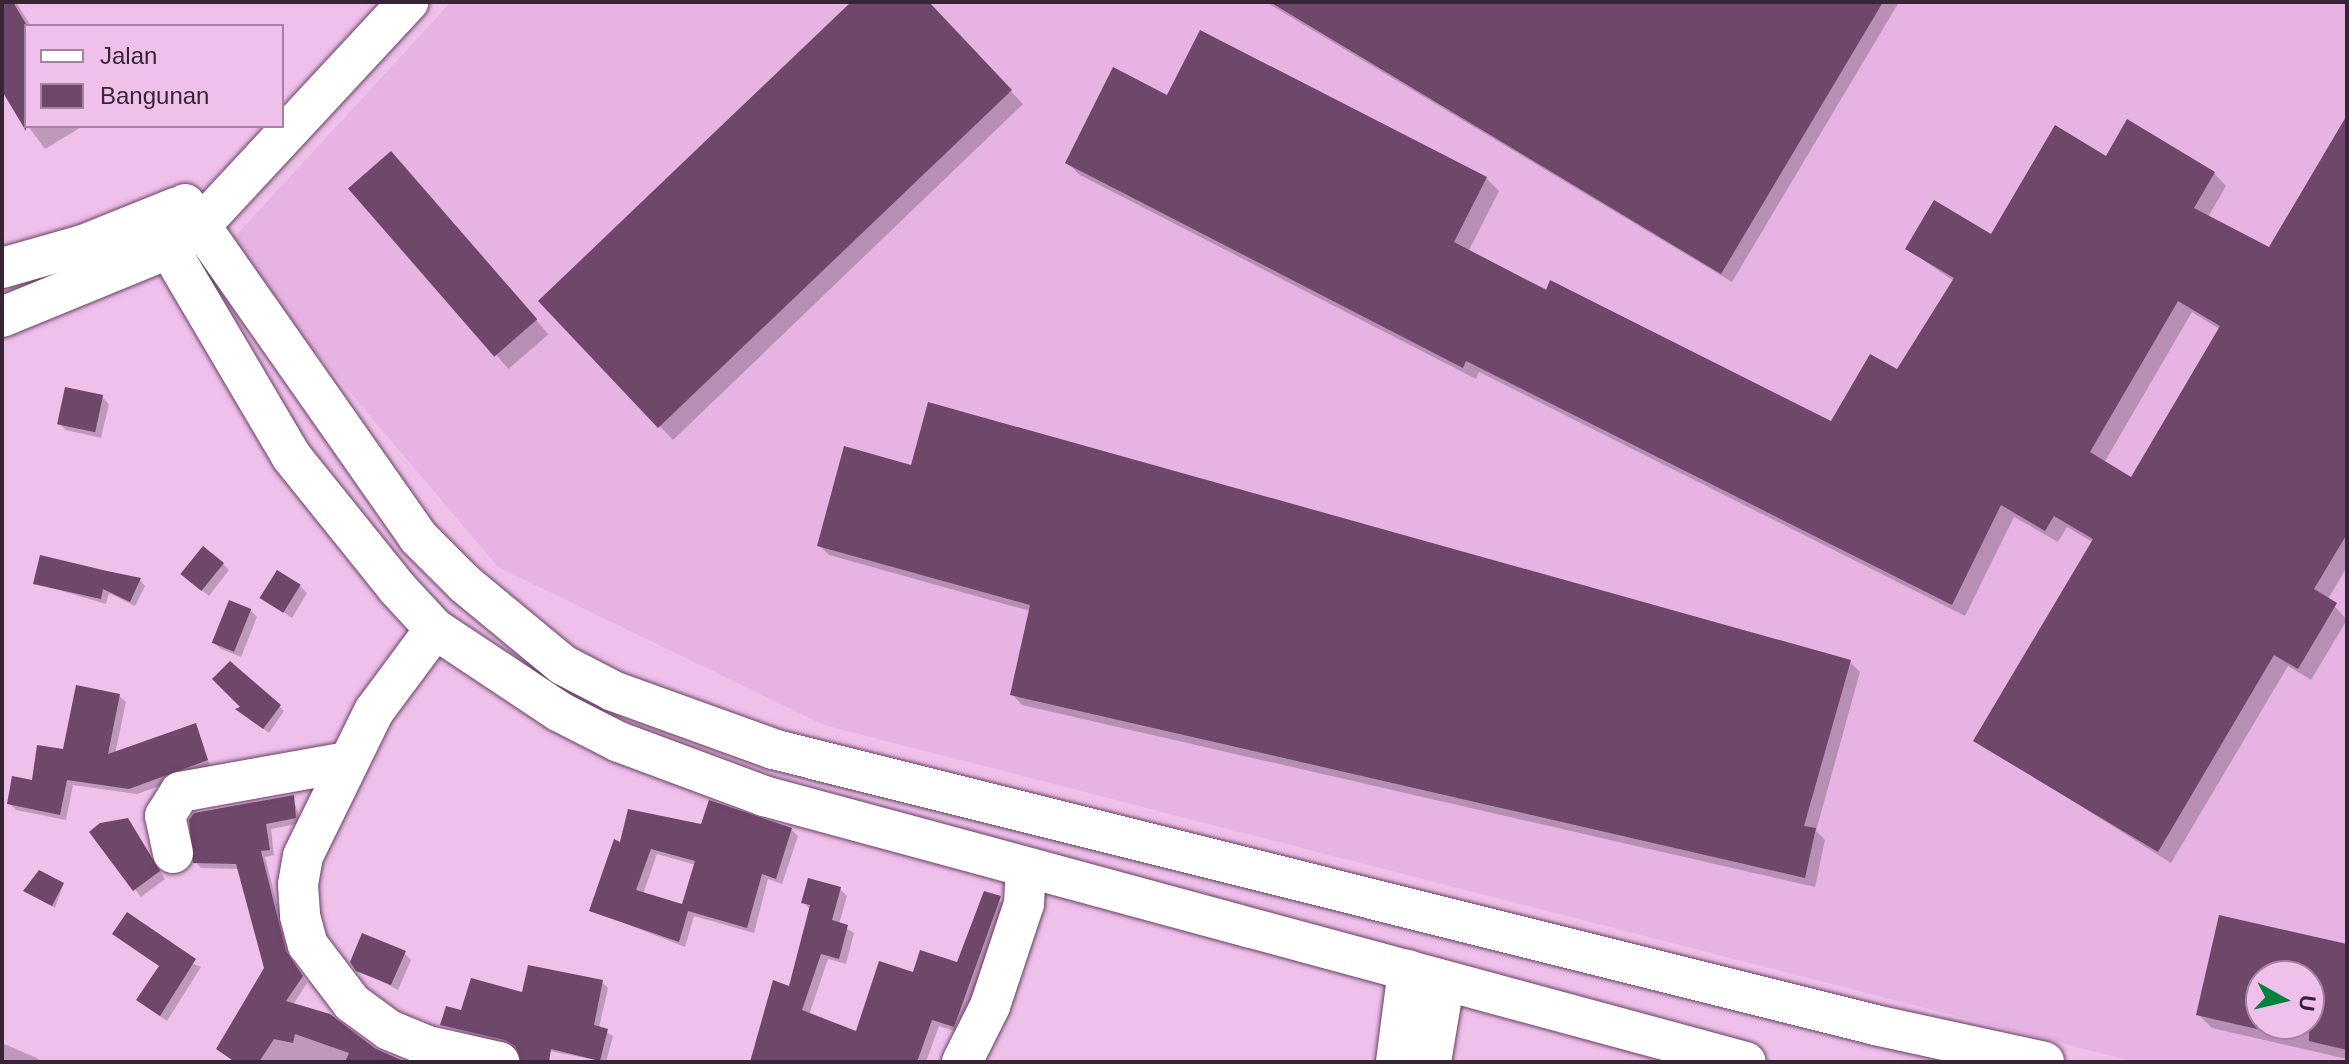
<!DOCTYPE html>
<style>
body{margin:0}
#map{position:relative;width:2349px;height:1064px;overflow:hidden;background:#efc0ea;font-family:Helvetica,sans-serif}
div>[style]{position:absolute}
.built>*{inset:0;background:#e7b3e2}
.shadow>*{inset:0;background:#0003;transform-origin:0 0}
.building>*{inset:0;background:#6f476b;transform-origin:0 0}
.roads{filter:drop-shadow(0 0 2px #673f63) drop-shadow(0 0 2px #673f63)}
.minor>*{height:40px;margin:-20px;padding:0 20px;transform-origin:20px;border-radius:20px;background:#fff}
span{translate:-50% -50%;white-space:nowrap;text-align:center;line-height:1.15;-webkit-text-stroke:8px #efc0ea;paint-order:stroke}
.frame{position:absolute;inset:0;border:4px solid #372535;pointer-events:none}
.legend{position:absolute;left:24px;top:24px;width:260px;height:104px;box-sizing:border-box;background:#efc0ea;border:2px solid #a582a2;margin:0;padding:10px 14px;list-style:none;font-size:24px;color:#372535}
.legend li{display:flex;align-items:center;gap:16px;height:40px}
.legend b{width:40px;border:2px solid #a582a2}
.north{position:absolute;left:2245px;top:960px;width:80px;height:80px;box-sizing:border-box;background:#efc0ea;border:2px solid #a582a2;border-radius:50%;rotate:98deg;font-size:22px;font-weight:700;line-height:32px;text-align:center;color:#372535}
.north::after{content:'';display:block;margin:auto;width:28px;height:36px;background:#04813a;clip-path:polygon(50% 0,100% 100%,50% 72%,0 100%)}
</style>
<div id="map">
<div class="built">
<div style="clip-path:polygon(evenodd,451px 2px,2347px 2px,2347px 1062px,2135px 1062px,824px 725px,498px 567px,226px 246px,451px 2px,2261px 976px,2309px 976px,2309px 1024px,2261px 1024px,2261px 976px)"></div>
</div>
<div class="shadow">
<div style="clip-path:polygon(2px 2px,16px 2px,31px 26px,26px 26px,26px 122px,2px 81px)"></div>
<div style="clip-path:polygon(854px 2px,927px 2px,1023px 104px,673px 440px,541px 301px)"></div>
<div style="clip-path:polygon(1266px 2px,1899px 2px,1732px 282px)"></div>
<div style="clip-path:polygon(evenodd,1168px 98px,1486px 178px,1499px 191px,1468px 252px,1832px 424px,1897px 372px,1954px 281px,1907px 249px,1992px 236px,2107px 158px,2214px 173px,2226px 186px,2208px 217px,2270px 250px,2347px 120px,2347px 567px,2328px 599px,2347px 620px,2311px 680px,2288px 666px,2171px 863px,1976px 740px,2094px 543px,2067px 527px,2058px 542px,2014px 517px,1965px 616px,1479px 372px,1476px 379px,1080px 175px,1067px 163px,1168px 98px,2192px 312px,2221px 330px,2132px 480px,2104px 463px,2192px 312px)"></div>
<div style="clip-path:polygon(28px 126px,83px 126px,45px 149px)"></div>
<div style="left:391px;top:153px;width:240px;height:53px;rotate:49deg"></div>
<div style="clip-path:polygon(102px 397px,109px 404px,101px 438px,66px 430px,59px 424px)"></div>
<div style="clip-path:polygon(912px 467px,1850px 662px,1860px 672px,1816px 831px,1825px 840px,1815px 887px,1022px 705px,1012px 694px,1030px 611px,829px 555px,819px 545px)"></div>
<div style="clip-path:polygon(223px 564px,229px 570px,209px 596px,189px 580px)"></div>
<div style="clip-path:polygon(140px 580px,145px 586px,135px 606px,109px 593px,106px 604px,35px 583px)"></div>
<div style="clip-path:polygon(300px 586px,307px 593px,292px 618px,263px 598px)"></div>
<div style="clip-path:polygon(250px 610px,257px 617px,241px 657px,221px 649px,214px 643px)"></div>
<div style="clip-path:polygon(119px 696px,126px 702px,115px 754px,195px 725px,211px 768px,137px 794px,73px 785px,66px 820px,16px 810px,9px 803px)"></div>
<div style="clip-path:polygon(279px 706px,284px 711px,269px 733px,243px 714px)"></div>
<div style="clip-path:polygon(293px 797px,301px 823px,271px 829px,274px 855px,265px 857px,291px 959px,307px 983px,293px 1005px,402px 1062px,235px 1062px,218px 1049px,267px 968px,239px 869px,201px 868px,195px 862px)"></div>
<div style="clip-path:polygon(127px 820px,165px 879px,141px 897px,91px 832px)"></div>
<div style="clip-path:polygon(evenodd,702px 827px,791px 829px,798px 836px,782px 884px,768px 879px,754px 933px,694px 916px,685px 947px,591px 910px,621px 844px,702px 827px,657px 854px,696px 865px,684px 906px,643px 894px,657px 854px)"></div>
<div style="clip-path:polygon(63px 885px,55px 908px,28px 893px)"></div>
<div style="clip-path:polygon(840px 889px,847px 896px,839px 924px,854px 933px,846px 964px,828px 959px,809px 1015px,858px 1034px,914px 975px,958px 964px,986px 894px,1007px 905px,961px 1033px,939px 1026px,926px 1062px,751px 1062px,791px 988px,811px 910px,803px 902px)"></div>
<div style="clip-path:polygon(evenodd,2221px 917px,2347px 947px,2347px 1059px,2212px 1028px,2198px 1014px,2221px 917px,2261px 976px,2309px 976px,2309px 1024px,2261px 1024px,2261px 976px)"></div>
<div style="clip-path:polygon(115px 934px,201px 967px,167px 1021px,145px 1006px,161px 967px)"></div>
<div style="clip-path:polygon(404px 953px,411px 960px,398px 990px,358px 969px)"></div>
<div style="clip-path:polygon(602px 982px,608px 988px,599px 1028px,613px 1036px,606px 1062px,539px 1049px,536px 1057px,443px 1025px,523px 994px)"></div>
<div style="clip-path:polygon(2px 1043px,37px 1058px,41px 1062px,2px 1062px)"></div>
</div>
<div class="building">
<div style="clip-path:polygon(2px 2px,13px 2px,26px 24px,26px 131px,2px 91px)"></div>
<div style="clip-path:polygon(851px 2px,929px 2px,1012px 90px,658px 428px,538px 301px)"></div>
<div style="clip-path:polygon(1270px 2px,1883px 2px,1721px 274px)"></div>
<div style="clip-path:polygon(evenodd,1200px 30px,1487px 177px,1454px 242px,1546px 290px,1550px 280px,1831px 421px,1870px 354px,1897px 369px,1954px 278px,1905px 249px,1934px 200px,1991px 234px,2055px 125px,2106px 156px,2127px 119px,2215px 172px,2194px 208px,2269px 247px,2347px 115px,2347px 534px,2314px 589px,2337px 603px,2298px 669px,2274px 655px,2158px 852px,1973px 741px,2093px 539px,2054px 516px,2045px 531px,2001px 505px,1952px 605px,1466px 361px,1463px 368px,1065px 163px,1113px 67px,1167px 95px,1200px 30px,2178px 301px,2220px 326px,2131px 477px,2090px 452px,2178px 301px)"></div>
<div style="left:391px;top:151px;width:223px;height:57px;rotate:49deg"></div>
<div style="left:65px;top:387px;width:39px;height:38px;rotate:12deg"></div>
<div style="clip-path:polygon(928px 402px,1851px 660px,1804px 826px,1816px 828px,1805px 878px,1010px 695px,1030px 605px,817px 546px,844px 446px,911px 465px)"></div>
<div style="left:203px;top:546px;width:27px;height:36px;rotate:39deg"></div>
<div style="clip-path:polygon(40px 555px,107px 571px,141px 578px,130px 602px,103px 589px,101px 599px,33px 584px)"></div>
<div style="left:277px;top:570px;width:28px;height:33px;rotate:32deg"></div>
<div style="left:229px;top:600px;width:24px;height:46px;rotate:22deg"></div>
<div style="clip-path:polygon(230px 661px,281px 705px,263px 729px,235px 709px,240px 707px,212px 679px)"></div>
<div style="clip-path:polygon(76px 685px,120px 694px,108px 754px,196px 723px,208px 760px,129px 789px,67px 780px,60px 815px,7px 804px,12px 776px,32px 780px,37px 745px,63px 749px)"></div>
<div style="clip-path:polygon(294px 795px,296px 818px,266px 824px,270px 850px,261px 851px,286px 951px,303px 976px,286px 1001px,330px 1014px,376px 1049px,406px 1062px,345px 1062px,349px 1053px,295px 1034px,293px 1043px,274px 1039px,259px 1062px,235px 1062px,216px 1049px,264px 968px,236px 864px,193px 863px,189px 820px,194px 813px)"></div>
<div style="clip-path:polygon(evenodd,709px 800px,792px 828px,776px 879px,762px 874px,747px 928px,688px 911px,679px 942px,589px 911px,614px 839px,620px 842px,628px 809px,701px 824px,709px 800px,651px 849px,695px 861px,682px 904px,636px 890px,651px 849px)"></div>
<div style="clip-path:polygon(128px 818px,160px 871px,133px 891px,89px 832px,100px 823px)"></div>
<div style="clip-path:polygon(39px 870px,64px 883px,52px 906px,23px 891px)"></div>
<div style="clip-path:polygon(808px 878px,841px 887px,832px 920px,848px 925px,839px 959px,821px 954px,802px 1010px,856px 1031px,879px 961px,913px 972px,920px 950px,957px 962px,984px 891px,1001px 896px,954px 1027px,932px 1020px,917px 1062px,750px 1062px,773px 980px,789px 986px,810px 905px,801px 903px)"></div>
<div style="clip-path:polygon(127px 912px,196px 959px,160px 1016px,136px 1000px,159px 966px,112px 934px)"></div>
<div style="clip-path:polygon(2219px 915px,2347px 944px,2347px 1050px,2309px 1041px,2309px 976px,2261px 976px,2261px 1030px,2196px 1015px)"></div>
<div style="clip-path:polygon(362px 933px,406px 951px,391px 985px,356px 971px,350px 962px)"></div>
<div style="clip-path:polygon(528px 965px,603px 980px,594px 1025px,608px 1029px,600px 1061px,551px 1049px,549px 1062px,521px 1062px,515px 1046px,505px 1040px,440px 1025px,446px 1006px,461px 1010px,471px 978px,522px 992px)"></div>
</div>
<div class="roads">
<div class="minor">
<div style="left:185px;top:204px;width:406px;rotate:55deg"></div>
<div style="left:418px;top:537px;width:66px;rotate:45deg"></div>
<div style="left:465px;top:584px;width:127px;rotate:39.6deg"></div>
<div style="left:563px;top:665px;width:56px;rotate:27.5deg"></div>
<div style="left:613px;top:691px;width:170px;rotate:19.9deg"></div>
<div style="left:773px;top:749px;width:1136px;rotate:14.06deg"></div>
<div style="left:1875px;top:1025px;width:173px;rotate:12.3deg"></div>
<div style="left:151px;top:218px;width:276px;rotate:59.5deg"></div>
<div style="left:291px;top:456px;width:169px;rotate:51.2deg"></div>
<div style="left:397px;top:588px;width:56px;rotate:47.2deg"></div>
<div style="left:435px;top:629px;width:150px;rotate:33.6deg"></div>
<div style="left:560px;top:712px;width:66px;rotate:27deg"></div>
<div style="left:619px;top:742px;width:155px;rotate:20.4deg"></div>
<div style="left:764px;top:796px;width:1017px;rotate:15.16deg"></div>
<div style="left:2px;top:268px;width:84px;rotate:-15.9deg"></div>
<div style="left:83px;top:245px;width:99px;rotate:-21.9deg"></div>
<div style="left:2px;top:317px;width:182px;rotate:-22.3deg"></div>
<div style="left:170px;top:248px;width:37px;rotate:-36deg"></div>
<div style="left:200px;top:226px;width:306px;rotate:-47.1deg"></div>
<div style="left:435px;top:629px;width:102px;rotate:126.6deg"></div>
<div style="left:374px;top:711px;width:161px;rotate:116.1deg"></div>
<div style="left:303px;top:856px;width:29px;rotate:100deg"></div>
<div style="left:298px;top:885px;width:31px;rotate:86deg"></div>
<div style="left:300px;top:916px;width:30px;rotate:75deg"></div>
<div style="left:308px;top:945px;width:73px;rotate:52.8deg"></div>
<div style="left:352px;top:1003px;width:46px;rotate:36.1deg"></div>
<div style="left:389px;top:1030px;width:42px;rotate:22.3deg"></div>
<div style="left:428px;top:1046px;width:73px;rotate:12.7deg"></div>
<div style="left:173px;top:853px;width:38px;rotate:-102deg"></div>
<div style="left:165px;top:816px;width:28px;rotate:-58deg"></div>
<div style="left:180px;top:792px;width:170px;rotate:-10.2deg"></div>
<div style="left:962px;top:1062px;width:63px;rotate:-63.4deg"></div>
<div style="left:990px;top:1006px;width:108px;rotate:-71.6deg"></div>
<div style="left:1024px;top:904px;width:34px;rotate:-87deg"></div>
<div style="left:1396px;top:1062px;width:93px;rotate:-82.6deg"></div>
<div style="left:1431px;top:1062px;width:79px;rotate:-80.5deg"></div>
</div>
</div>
<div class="frame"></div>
<ul class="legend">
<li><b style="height:10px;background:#fff"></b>Jalan</li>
<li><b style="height:22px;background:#6f476b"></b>Bangunan</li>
</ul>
<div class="north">U</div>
</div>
